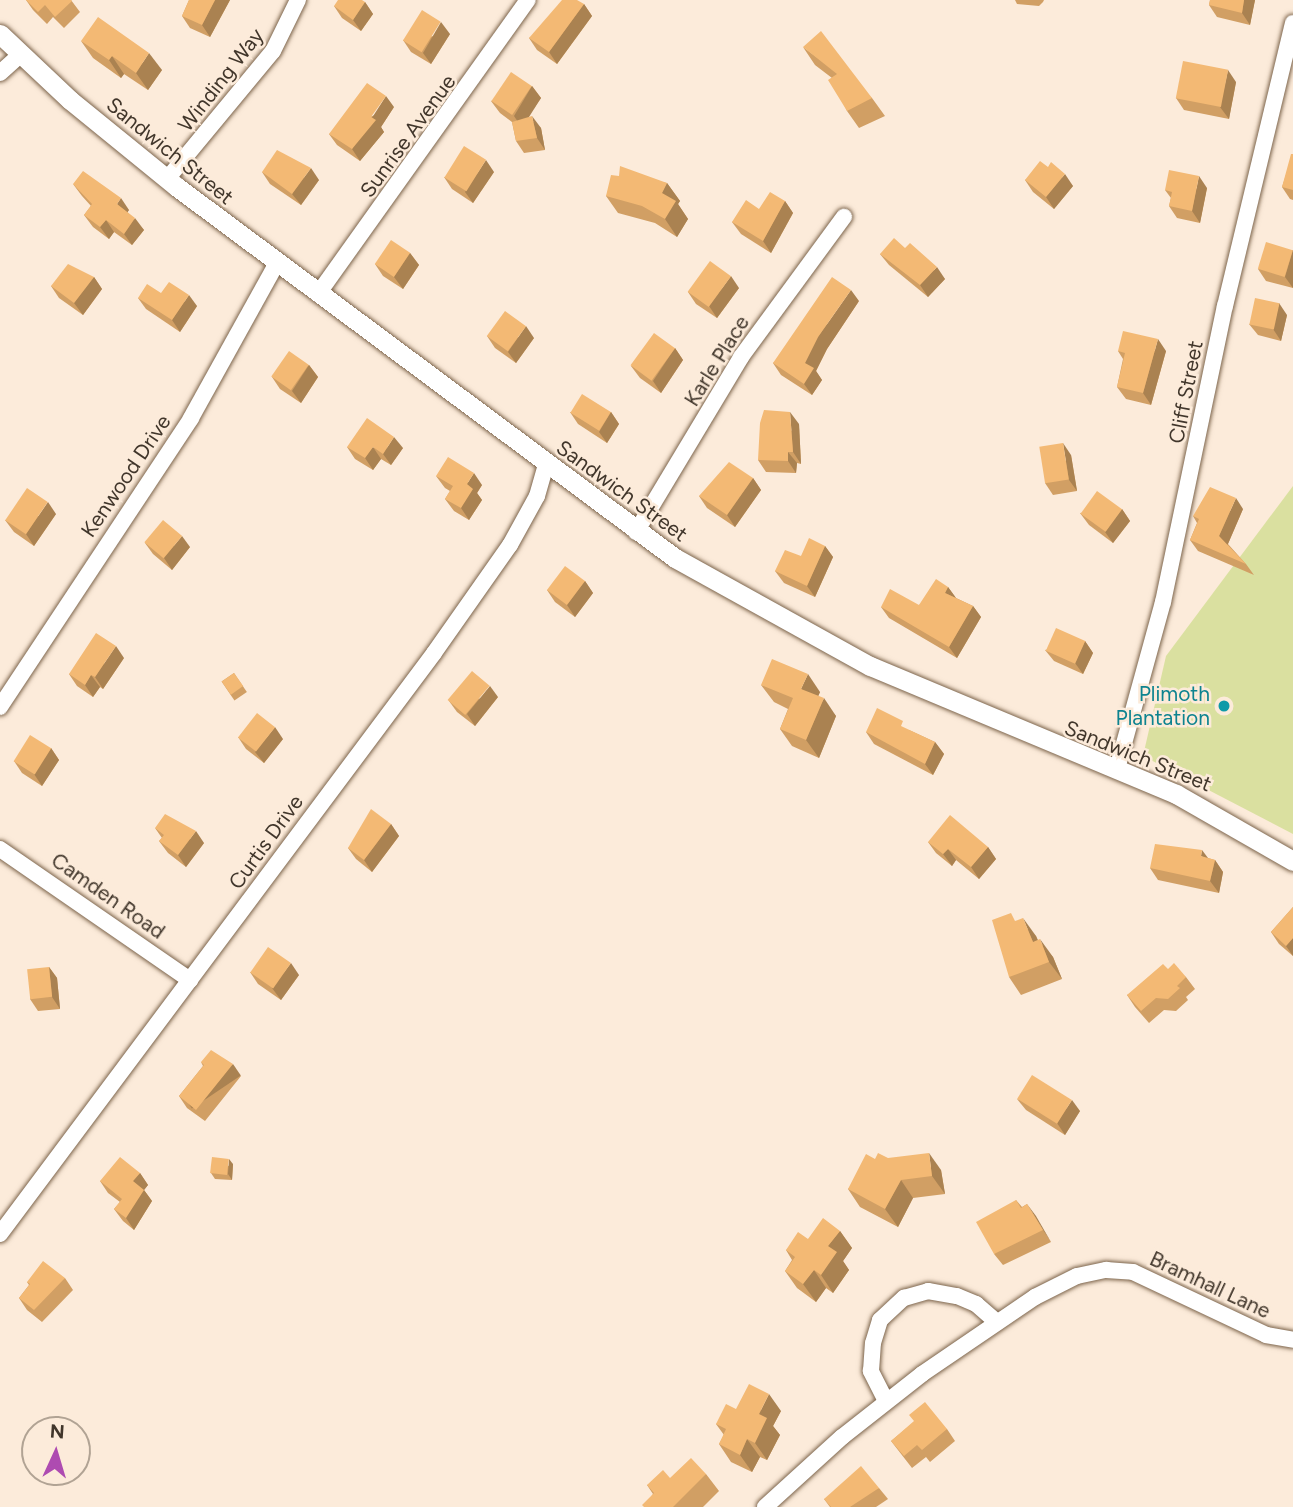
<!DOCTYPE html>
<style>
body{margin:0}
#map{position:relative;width:1293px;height:1507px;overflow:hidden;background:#fcebda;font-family:Figtree,sans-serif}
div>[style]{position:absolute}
.green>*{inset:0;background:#dae0a0}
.roads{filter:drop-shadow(0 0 2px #7c644b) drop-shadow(0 0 2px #7c644b)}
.minor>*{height:16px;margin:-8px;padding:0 8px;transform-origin:8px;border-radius:8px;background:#fff}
.tertiary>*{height:19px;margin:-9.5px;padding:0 9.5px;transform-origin:9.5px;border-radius:9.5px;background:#fff}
.wall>*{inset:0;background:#d19f64;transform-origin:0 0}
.shaded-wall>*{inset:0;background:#aa8251;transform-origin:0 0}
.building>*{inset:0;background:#f3b974;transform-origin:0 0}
.dots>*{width:19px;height:19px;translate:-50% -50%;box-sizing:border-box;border:4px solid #fcebda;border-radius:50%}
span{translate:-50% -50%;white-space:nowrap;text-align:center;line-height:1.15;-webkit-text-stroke:5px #fcebda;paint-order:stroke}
.street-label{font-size:21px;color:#41362b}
.culture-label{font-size:21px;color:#0d838f}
.right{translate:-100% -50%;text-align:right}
.north{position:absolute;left:21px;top:1416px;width:70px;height:70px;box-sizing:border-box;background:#fcebda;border:2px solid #b1a394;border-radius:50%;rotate:4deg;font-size:19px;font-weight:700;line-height:28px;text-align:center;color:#41362b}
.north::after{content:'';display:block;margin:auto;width:24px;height:32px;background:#ae4bb1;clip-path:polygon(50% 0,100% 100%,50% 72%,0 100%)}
</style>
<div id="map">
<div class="green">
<div style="clip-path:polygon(1293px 486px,1293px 834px,1143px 756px,1166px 656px)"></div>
</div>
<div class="roads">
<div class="minor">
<div style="left:0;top:73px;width:28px;rotate:-42deg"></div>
<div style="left:167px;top:179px;width:166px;rotate:-50.4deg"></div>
<div style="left:273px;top:51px;width:57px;rotate:-63.9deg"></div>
<div style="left:318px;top:294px;width:361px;rotate:-54.5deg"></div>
<div style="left:636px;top:532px;width:204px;rotate:-59deg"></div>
<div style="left:741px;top:357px;width:174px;rotate:-53.7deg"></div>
<div style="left:0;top:707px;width:346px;rotate:-56.5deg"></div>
<div style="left:191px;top:418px;width:177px;rotate:-61deg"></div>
<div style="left:1117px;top:769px;width:173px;rotate:-74.6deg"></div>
<div style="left:1163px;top:602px;width:302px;rotate:-78.2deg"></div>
<div style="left:1225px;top:306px;width:291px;rotate:-76.5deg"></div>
<div style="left:0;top:849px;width:231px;rotate:34.6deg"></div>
<div style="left:0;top:1234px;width:725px;rotate:-53.24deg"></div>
<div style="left:434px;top:653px;width:132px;rotate:-54.9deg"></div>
<div style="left:510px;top:545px;width:56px;rotate:-61.1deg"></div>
<div style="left:537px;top:496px;width:32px;rotate:-74deg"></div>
<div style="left:886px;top:1401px;width:34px;rotate:-117deg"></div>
<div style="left:871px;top:1371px;width:28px;rotate:-86deg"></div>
<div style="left:873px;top:1343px;width:24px;rotate:-73deg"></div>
<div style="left:880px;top:1320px;width:33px;rotate:-43deg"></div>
<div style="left:904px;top:1298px;width:25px;rotate:-16deg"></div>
<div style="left:928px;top:1291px;width:29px;rotate:10deg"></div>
<div style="left:957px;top:1296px;width:21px;rotate:23deg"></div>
<div style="left:976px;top:1304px;width:28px;rotate:41deg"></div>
<div style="left:765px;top:1507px;width:104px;rotate:-42.3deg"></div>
<div style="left:842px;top:1437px;width:102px;rotate:-38.2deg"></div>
<div style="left:922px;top:1374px;width:137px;rotate:-34.3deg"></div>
<div style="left:1035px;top:1297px;width:47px;rotate:-26.6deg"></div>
<div style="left:1077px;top:1276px;width:30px;rotate:-12deg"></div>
<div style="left:1106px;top:1270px;width:27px;rotate:4deg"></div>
<div style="left:1133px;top:1272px;width:147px;rotate:25.3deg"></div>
<div style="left:1266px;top:1335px;width:27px;rotate:10deg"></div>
</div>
<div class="tertiary">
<div style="left:0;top:34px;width:96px;rotate:43.3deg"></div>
<div style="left:70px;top:100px;width:138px;rotate:39.1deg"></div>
<div style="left:177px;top:187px;width:621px;rotate:36.69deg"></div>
<div style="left:675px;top:558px;width:223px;rotate:29deg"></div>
<div style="left:870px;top:666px;width:332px;rotate:22.7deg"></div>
<div style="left:1176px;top:794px;width:135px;rotate:29.8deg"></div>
</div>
</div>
<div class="wall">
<div style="clip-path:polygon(26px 0,71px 0,80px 12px,64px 28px,53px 17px,47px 24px,33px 10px)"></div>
<div style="clip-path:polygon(189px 0,230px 0,210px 37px,190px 28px,182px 16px)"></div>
<div style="clip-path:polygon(1015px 0,1044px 0,1043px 2px,1039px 6px,1017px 4px)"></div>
<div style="clip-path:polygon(1210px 0,1255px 0,1250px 25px,1217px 17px,1209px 5px)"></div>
<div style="clip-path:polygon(365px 2px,373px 14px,361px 31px,342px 18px,334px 6px)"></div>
<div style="clip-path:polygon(584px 4px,592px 16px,557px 64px,537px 50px,529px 38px)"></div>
<div style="clip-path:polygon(450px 34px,431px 64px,411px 52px,403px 40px)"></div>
<div style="clip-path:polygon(81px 41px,162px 70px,148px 90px,124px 74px,121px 78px,93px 58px)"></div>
<div style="clip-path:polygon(803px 47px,872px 98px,885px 116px,859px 128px,847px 111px,832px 78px,815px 65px)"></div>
<div style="clip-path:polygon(1236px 82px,1229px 119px,1184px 110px,1176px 98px)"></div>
<div style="clip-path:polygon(532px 86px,541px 98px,528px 117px,541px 128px,545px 150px,524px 153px,516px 141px,512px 122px,500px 113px,491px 101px)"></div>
<div style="clip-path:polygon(394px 107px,381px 127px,384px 132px,360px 161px,337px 145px,329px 134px)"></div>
<div style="clip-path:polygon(1293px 154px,1293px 200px,1290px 199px,1282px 187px)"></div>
<div style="clip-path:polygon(1048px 167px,1073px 186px,1054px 209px,1033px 192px,1025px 180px)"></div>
<div style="clip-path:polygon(262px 172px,319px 180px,301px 205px,270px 184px)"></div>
<div style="clip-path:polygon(494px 172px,473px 203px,452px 189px,444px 177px)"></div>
<div style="clip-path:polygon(619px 176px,667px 183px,680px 201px,678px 204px,688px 219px,677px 237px,655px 223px,618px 213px,606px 196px)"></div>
<div style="clip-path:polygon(73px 184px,129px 210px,127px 212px,144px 230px,132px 245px,114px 232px,109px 239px,93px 227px,84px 215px,91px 206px,82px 196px)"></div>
<div style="clip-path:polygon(1207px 188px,1200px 223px,1177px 218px,1169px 206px,1171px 198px,1165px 190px)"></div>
<div style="clip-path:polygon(785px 201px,793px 213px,771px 253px,741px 234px,732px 222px,759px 209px)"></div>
<div style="clip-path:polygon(905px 248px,945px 279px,928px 297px,889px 265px,880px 254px)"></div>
<div style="clip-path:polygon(1293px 250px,1293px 288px,1266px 281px,1258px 269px)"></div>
<div style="clip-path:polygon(410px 253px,419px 265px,403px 289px,383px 276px,375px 264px)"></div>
<div style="clip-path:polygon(94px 277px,102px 289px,83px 315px,59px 298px,51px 286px)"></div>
<div style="clip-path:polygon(739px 288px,717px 318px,696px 304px,688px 292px)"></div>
<div style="clip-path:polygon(161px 293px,197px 306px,180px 332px,146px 309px,138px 298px)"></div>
<div style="clip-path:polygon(859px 301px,827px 349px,816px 371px,822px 380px,812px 395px,781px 375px,773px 363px)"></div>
<div style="clip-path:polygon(1287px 315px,1281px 341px,1258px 335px,1249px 324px)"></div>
<div style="clip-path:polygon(487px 336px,534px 338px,516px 363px,495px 348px)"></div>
<div style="clip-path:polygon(675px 348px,683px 360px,661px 393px,640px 378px,631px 366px)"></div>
<div style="clip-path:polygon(1118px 351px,1166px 351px,1151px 405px,1126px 399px,1117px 387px,1123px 359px)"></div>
<div style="clip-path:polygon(309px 365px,318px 377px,301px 403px,280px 389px,272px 377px)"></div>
<div style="clip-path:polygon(570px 412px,611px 412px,619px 424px,607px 443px,578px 424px)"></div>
<div style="clip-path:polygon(799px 424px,801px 464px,797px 463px,796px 473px,766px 472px,758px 460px)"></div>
<div style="clip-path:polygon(347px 447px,403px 448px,391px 465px,381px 459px,373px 470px,355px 459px)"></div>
<div style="clip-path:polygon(1071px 455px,1077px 491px,1053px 495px,1045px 483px)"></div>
<div style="clip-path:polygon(436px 476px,482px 485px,477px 493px,482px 500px,469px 520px,454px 511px,445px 499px,450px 491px,445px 488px)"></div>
<div style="clip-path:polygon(753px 478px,761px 490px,735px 527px,707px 508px,699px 496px)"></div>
<div style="clip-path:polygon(1122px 509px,1130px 521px,1113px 543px,1089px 525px,1080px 513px)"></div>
<div style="clip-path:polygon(1243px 509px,1228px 544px,1246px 564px,1254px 575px,1198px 551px,1190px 540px,1197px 523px,1193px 516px)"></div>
<div style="clip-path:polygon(56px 514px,34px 546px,14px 532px,5px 520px)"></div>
<div style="clip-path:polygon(145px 543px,190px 547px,172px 570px,153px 554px)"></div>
<div style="clip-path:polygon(825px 546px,833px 557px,815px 597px,784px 583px,775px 571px,801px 556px)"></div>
<div style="clip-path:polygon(585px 581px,593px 593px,575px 617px,555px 602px,547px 590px)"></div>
<div style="clip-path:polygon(948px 587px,956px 598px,973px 606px,981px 617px,957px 658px,889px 618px,881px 607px,919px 605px)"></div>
<div style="clip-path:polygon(1085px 641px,1093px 653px,1083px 674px,1054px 661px,1045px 650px)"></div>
<div style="clip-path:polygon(124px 658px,103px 689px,100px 687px,93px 697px,77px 686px,69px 674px)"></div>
<div style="left:234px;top:673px;width:23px;height:15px;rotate:56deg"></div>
<div style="clip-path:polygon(761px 685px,820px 692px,818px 696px,836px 716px,819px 758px,792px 746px,780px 729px,788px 709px,774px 702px)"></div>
<div style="clip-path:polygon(498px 697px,475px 726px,457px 712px,449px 701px)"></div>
<div style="clip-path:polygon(909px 730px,935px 742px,944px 754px,933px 775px,874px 744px,866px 732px)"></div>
<div style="clip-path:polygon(238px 737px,283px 739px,264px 763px,246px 749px)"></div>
<div style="clip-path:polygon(51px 748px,59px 760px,42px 786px,22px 773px,14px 761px)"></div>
<div style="clip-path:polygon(391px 824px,399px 836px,372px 872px,356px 859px,348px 848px)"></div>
<div style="clip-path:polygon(155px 828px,204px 843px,186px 867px,168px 853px,159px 841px,162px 838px)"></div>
<div style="clip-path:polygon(928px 842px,988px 847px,996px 859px,979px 879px,956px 860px,952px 866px,936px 853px)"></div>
<div style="clip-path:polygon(1208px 858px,1215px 860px,1223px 872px,1219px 893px,1158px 880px,1150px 868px)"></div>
<div style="clip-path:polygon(1293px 907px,1293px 956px,1279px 944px,1271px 932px)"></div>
<div style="clip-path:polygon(1017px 921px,1036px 936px,1038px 940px,1053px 957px,1062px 979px,1021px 995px,1009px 977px)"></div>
<div style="clip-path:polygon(49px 967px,57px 978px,60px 1009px,38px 1011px,30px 999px)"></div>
<div style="clip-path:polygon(1168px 969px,1186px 977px,1195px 989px,1186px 997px,1188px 1000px,1176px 1011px,1164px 1010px,1149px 1023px,1135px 1007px,1127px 995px)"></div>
<div style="clip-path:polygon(250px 972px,299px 975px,281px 1000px,258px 984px)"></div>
<div style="clip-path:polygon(201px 1062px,241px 1076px,205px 1121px,187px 1108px,179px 1096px,203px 1066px)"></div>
<div style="clip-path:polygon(1017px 1099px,1080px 1111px,1065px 1135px,1026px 1110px)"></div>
<div style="clip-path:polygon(888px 1158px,941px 1170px,945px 1194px,913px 1198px,898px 1227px,860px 1207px,848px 1189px,875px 1159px)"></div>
<div style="clip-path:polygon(233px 1164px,232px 1180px,215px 1179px,211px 1173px)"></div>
<div style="clip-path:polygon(140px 1173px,148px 1185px,144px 1190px,152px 1201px,134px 1230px,123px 1221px,114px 1209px,120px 1202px,108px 1193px,100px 1181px)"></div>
<div style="clip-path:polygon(1016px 1200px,1022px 1207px,1027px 1204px,1051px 1242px,1003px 1265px,994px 1254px)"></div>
<div style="clip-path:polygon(840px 1231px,852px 1248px,843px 1261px,849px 1270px,833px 1293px,826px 1288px,816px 1302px,797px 1288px,785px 1271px,792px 1260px,786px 1250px,808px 1239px)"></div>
<div style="clip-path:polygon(65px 1278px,73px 1290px,42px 1322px,27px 1310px,19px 1298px,29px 1285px,27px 1282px)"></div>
<div style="clip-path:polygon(736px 1409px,781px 1411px,773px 1426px,780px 1435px,767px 1460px,760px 1457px,752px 1472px,731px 1462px,719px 1444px,724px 1435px,716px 1424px)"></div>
<div style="clip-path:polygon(914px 1422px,947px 1429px,955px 1441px,930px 1462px,926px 1457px,912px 1468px,891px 1441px)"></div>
<div style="clip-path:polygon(706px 1474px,719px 1491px,703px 1507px,644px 1507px,653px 1494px,647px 1485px,670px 1478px)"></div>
<div style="clip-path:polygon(879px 1488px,888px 1499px,876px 1507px,830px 1507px,824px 1499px)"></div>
</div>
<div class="shaded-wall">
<div style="clip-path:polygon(215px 0,230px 0,210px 37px,202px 25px)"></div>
<div style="clip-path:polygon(1244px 0,1255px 0,1250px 25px,1242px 13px)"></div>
<div style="clip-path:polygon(365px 2px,373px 14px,361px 31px,353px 20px)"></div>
<div style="clip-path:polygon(584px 4px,592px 16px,557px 64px,549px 52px)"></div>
<div style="clip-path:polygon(441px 22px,450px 34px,431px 64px,423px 53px)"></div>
<div style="clip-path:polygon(149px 53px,162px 70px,148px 90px,136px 73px)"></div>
<div style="clip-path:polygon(112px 56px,124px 74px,121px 78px,109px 60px)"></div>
<div style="clip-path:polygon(1228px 70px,1236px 82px,1229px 119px,1220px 107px)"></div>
<div style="clip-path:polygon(532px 86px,541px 98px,522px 128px,514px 116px)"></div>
<div style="clip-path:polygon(386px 96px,394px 107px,381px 127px,384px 132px,360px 161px,352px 149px)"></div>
<div style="clip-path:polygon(532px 116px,541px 128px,545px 150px,537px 138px)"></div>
<div style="clip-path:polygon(486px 160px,494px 172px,473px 203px,465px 192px)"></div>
<div style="clip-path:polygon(311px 168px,319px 180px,301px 205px,292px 194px)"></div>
<div style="clip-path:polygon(1065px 174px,1073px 186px,1054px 209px,1046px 197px)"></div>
<div style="clip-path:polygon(1199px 176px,1207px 188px,1200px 223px,1192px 211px)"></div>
<div style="clip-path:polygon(667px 183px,680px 201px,678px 204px,688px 219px,677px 237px,665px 219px,662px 193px)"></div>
<div style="clip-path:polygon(121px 198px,129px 210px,125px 216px,117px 204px)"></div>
<div style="clip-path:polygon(785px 201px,793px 213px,771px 253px,763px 241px)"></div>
<div style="clip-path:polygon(135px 218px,144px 230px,132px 245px,124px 234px)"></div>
<div style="clip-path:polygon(106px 220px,114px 232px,109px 239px,100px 227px)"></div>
<div style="clip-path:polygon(1293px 250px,1293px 288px,1285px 277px)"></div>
<div style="clip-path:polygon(410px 253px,419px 265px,403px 289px,394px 277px)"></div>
<div style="clip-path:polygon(937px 267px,945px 279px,928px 297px,920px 285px)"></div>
<div style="clip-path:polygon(731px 276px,739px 288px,717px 318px,709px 306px)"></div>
<div style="clip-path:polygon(94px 277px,102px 289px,83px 315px,74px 303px)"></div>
<div style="clip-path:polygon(851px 290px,859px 301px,827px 349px,816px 371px,822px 380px,812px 395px,804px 384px,805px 363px,818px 337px)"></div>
<div style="clip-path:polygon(189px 295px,197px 306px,180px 332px,172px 320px)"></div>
<div style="clip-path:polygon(1279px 303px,1287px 315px,1281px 341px,1273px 329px)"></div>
<div style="clip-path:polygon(526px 326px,534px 338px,516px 363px,508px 352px)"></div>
<div style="clip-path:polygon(1158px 339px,1166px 351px,1151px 405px,1143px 393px)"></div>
<div style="clip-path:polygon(675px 348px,683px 360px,661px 393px,653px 381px)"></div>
<div style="clip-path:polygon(309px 365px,318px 377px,301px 403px,292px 391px)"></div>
<div style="clip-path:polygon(611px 412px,619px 424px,607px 443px,599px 432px)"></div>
<div style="clip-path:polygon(790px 412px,799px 424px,801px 464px,793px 452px)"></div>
<div style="clip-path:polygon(394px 437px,403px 448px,391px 465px,383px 454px)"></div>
<div style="clip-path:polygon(1063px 443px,1071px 455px,1077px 491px,1069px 480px)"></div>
<div style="clip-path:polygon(373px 447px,381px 459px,373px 470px,365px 458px)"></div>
<div style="clip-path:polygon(788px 452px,797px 463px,796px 473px,788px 461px)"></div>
<div style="clip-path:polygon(474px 473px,482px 485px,477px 493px,482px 500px,469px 520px,461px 508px,467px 484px)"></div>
<div style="clip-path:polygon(753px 478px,761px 490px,735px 527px,727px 515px)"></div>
<div style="clip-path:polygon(1236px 498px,1243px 509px,1227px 546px,1219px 536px)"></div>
<div style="clip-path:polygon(48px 502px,56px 514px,34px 546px,26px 534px)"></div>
<div style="clip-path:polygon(1122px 509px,1130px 521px,1113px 543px,1105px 532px)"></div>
<div style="clip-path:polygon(182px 536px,190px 547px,172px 570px,164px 558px)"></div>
<div style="clip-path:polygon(825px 546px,833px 557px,815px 597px,807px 586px)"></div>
<div style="clip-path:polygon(585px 581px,593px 593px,575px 617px,567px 605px)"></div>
<div style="clip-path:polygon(948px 587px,956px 598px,945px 593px)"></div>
<div style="clip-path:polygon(973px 606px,981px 617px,957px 658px,949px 647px)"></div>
<div style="clip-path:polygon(1085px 641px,1093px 653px,1083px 674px,1075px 663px)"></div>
<div style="clip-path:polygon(116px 646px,124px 658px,103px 689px,95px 677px)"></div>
<div style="clip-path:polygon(808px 674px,820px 692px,814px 706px,801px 689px)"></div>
<div style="clip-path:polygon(91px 675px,100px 687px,93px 697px,85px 685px)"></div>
<div style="clip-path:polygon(490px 686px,498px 697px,475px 726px,467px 714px)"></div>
<div style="clip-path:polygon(824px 698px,836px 716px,819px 758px,806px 740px)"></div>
<div style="clip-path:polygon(275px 727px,283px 739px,264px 763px,255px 752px)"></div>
<div style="clip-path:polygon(935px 742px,944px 754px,933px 775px,925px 764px)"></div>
<div style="clip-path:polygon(51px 748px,59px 760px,42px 786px,34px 774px)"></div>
<div style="clip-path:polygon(391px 824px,399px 836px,372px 872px,364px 860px)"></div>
<div style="clip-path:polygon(196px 831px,204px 843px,186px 867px,178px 855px)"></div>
<div style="clip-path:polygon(988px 847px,996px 859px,979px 879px,971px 867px)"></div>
<div style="clip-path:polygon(948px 849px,956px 860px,952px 866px,943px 854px)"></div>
<div style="clip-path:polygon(1202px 850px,1211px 862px,1201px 856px)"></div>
<div style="clip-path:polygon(1215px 860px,1223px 872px,1219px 893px,1210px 881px)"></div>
<div style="clip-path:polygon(1023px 918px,1036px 936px,1045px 960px,1033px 942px)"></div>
<div style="clip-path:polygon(1293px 938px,1293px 956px,1286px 946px)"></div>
<div style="clip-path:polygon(1040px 939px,1053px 957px,1062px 979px,1049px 962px)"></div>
<div style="clip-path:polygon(291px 963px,299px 975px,281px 1000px,272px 988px)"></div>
<div style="clip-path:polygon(49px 967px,57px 978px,60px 1009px,52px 997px)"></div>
<div style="left:233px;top:1064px;width:14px;height:59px;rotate:56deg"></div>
<div style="clip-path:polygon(1072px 1100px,1080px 1111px,1065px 1135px,1057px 1123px)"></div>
<div style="clip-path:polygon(929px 1153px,941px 1170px,945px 1194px,932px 1176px)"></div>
<div style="clip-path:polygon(229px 1159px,233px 1164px,232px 1180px,228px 1174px)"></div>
<div style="clip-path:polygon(140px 1173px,148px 1185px,144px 1190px,152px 1201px,134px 1230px,126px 1218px,133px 1181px)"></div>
<div style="clip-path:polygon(901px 1180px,913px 1198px,898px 1227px,885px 1209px)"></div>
<div style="clip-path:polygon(1027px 1204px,1036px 1216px,1051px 1242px,1043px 1230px)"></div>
<div style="clip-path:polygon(840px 1231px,852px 1248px,843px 1261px,849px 1270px,833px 1293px,821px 1275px,828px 1246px)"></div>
<div style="clip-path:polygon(814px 1270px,826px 1288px,816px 1302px,803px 1284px)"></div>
<div style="clip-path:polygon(769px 1394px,781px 1411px,773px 1426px,780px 1435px,767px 1460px,755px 1443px,759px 1414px)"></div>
<div style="clip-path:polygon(747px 1439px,760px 1457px,752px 1472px,740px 1455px)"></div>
</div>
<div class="building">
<div style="clip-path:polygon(26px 0,71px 0,72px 1px,55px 17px,45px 5px,38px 12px)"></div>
<div style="clip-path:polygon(189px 0,215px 0,202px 25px,182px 16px)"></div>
<div style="clip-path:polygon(338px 0,362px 0,365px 2px,353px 20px,334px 6px)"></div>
<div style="clip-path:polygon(562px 0,577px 0,584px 4px,549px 52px,529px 38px)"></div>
<div style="clip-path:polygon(1210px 0,1244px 0,1242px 13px,1209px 5px)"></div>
<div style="left:422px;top:10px;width:22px;height:36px;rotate:32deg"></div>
<div style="clip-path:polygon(98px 17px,149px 53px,136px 73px,112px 56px,109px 60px,81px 41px)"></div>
<div style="clip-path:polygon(821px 31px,872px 98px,847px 111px,828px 80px,837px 74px,803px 47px)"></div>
<div style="left:1183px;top:61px;width:46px;height:38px;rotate:11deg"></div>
<div style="left:511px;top:72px;width:25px;height:35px;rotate:34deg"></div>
<div style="clip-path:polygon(367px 83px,386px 96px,371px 117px,376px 120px,352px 149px,329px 134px)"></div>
<div style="clip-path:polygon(532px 116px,537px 138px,516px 141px,512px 122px)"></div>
<div style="left:464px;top:146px;width:26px;height:37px;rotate:32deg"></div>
<div style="clip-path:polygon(277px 150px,311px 168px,292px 194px,262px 172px)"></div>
<div style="clip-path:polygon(1291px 154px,1293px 154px,1293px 190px,1282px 187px)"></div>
<div style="clip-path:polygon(1040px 161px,1048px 167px,1051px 162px,1065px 174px,1046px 197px,1025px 180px)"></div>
<div style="clip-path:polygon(620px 166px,667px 183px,662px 193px,676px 201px,665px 219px,642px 206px,606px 196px,611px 175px,619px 176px)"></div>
<div style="clip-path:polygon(1169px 170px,1199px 176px,1192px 211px,1169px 206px,1172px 192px,1165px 190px)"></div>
<div style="clip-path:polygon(83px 171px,121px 198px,117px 204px,135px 218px,124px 234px,106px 220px,100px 227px,84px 215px,92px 204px,73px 184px)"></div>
<div style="clip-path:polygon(770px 192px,785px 201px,763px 241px,732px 222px,746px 200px,759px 209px)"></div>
<div style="clip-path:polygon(894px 238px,905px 248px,910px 243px,937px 267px,920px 285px,880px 254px)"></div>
<div style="left:391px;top:240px;width:23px;height:29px;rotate:34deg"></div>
<div style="left:1266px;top:242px;width:28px;height:28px;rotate:17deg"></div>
<div style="left:710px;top:261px;width:26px;height:38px;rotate:36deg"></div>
<div style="clip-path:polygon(68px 264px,94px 277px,74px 303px,51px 286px)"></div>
<div style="clip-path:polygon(832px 277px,851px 290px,818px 337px,805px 363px,814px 368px,804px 384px,773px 363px)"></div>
<div style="clip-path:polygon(169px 282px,189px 295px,172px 320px,138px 298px,147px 284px,161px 293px)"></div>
<div style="left:1255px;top:298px;width:25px;height:27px;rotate:12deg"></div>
<div style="left:505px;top:311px;width:26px;height:31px;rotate:36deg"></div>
<div style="clip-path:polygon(1123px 331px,1158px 339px,1143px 393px,1117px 387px,1125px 353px,1118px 351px)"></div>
<div style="left:654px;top:333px;width:26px;height:40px;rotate:36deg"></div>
<div style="left:289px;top:351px;width:24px;height:31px;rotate:35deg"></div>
<div style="left:582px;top:394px;width:34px;height:22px;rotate:32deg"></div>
<div style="clip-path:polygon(764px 410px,790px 412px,793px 452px,788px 452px,788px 461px,758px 460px,760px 423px)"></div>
<div style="clip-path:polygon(367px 418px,394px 437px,383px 454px,373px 447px,365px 458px,347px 447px)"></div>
<div style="left:1063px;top:443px;width:37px;height:24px;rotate:81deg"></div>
<div style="clip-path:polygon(448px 457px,474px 473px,467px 484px,473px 489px,461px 508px,445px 499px,453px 486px,436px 476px)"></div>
<div style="clip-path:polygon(729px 462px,753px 478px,727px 515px,699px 496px)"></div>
<div style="clip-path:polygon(1210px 487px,1236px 498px,1219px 536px,1246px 564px,1190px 540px,1199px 519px,1193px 516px)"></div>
<div style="left:27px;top:488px;width:25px;height:39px;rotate:34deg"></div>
<div style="left:1097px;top:491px;width:31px;height:28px;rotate:36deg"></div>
<div style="left:163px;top:520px;width:25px;height:29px;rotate:40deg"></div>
<div style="clip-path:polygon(809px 538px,825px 546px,807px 586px,775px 571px,785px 550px,801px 556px)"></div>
<div style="left:565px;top:566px;width:25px;height:30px;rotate:37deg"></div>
<div style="clip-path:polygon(936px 579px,948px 587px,945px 593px,973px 606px,949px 647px,881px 607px,890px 589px,919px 605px)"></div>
<div style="left:1056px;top:628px;width:32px;height:25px;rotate:24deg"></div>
<div style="clip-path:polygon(96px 633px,116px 646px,95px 677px,91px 675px,85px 685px,69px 674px)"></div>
<div style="clip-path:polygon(772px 659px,808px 674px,801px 689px,824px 698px,806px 740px,780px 729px,793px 698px,761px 685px)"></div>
<div style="left:472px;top:671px;width:23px;height:38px;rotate:40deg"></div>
<div style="left:234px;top:673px;width:16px;height:15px;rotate:55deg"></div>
<div style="clip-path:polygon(877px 708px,903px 721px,901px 726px,935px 742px,925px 764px,866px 732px)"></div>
<div style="left:257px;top:713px;width:23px;height:31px;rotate:38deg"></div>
<div style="left:30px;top:735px;width:25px;height:31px;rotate:32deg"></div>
<div style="clip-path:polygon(371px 809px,391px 824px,364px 860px,348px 848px)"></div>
<div style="clip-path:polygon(165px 814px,196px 831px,178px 855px,159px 841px,164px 835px,155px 828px)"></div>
<div style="clip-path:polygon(950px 815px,988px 847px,971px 867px,948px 849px,943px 854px,928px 842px)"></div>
<div style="clip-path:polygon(1155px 844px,1202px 850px,1201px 856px,1215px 860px,1210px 881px,1150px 868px)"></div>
<div style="clip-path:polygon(1293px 907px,1293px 938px,1286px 946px,1271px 932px)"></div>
<div style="clip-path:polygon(1011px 913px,1015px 921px,1023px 918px,1033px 942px,1040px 939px,1049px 962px,1009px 977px,992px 920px)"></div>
<div style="left:268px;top:947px;width:28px;height:31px;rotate:35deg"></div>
<div style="clip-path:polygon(1174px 963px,1186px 977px,1177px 986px,1180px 988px,1168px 999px,1156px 998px,1141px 1011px,1127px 995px,1163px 964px,1168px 969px)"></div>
<div style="left:49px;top:967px;width:30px;height:22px;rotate:84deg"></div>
<div style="clip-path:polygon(211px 1050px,233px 1064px,196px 1110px,179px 1096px,204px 1065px,201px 1062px)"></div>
<div style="left:1032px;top:1075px;width:47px;height:28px;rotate:32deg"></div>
<div style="clip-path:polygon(878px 1153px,888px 1158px,929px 1153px,932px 1176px,901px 1180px,885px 1209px,848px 1189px,866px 1154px,875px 1159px)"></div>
<div style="clip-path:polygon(120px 1157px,140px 1173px,133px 1181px,144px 1190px,126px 1218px,114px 1209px,122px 1199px,100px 1181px)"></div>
<div style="left:212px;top:1157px;width:17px;height:16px;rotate:7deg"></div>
<div style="clip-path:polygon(1016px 1200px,1021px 1208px,1027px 1204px,1043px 1230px,994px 1254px,976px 1222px)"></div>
<div style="clip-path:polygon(823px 1218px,840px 1231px,828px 1246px,837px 1252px,821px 1275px,814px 1270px,803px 1284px,785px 1271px,795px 1257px,786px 1250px,798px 1232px,808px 1239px)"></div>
<div style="clip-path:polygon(43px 1261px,65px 1278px,34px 1310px,19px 1298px,30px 1284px,27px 1282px)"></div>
<div style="clip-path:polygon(749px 1384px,769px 1394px,759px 1414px,767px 1418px,755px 1443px,747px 1439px,740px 1455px,719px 1444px,726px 1429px,716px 1424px,726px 1404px,736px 1409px)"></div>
<div style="clip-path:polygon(925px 1402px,947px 1429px,922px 1450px,917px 1445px,904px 1456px,891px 1441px,914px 1421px,909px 1415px)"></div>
<div style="clip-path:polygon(691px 1458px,706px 1474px,673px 1507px,644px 1507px,642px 1505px,654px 1493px,647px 1485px,663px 1470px,670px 1478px)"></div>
<div style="clip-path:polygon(861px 1466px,879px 1488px,850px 1507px,831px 1507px,824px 1499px)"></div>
</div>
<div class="dots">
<div style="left:1224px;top:706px;background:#0f9aa8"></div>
</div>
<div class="street-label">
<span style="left:221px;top:80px;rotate:-52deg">Winding Way</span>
<span style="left:408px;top:136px;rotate:-54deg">Sunrise Avenue</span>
<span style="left:170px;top:151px;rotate:39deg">Sandwich Street</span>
<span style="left:717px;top:361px;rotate:-58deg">Karle Place</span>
<span style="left:1186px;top:392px;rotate:-79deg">Cliff Street</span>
<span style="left:126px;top:476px;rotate:-56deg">Kenwood Drive</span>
<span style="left:622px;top:491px;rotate:36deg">Sandwich Street</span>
<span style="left:1138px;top:756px;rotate:22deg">Sandwich Street</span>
<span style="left:266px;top:842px;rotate:-54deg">Curtis Drive</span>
<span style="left:108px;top:896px;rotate:35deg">Camden Road</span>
<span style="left:1210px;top:1285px;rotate:25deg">Bramhall Lane</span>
</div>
<div class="culture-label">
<span class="right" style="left:1210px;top:706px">Plimoth<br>Plantation</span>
</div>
<div class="north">N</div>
</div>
